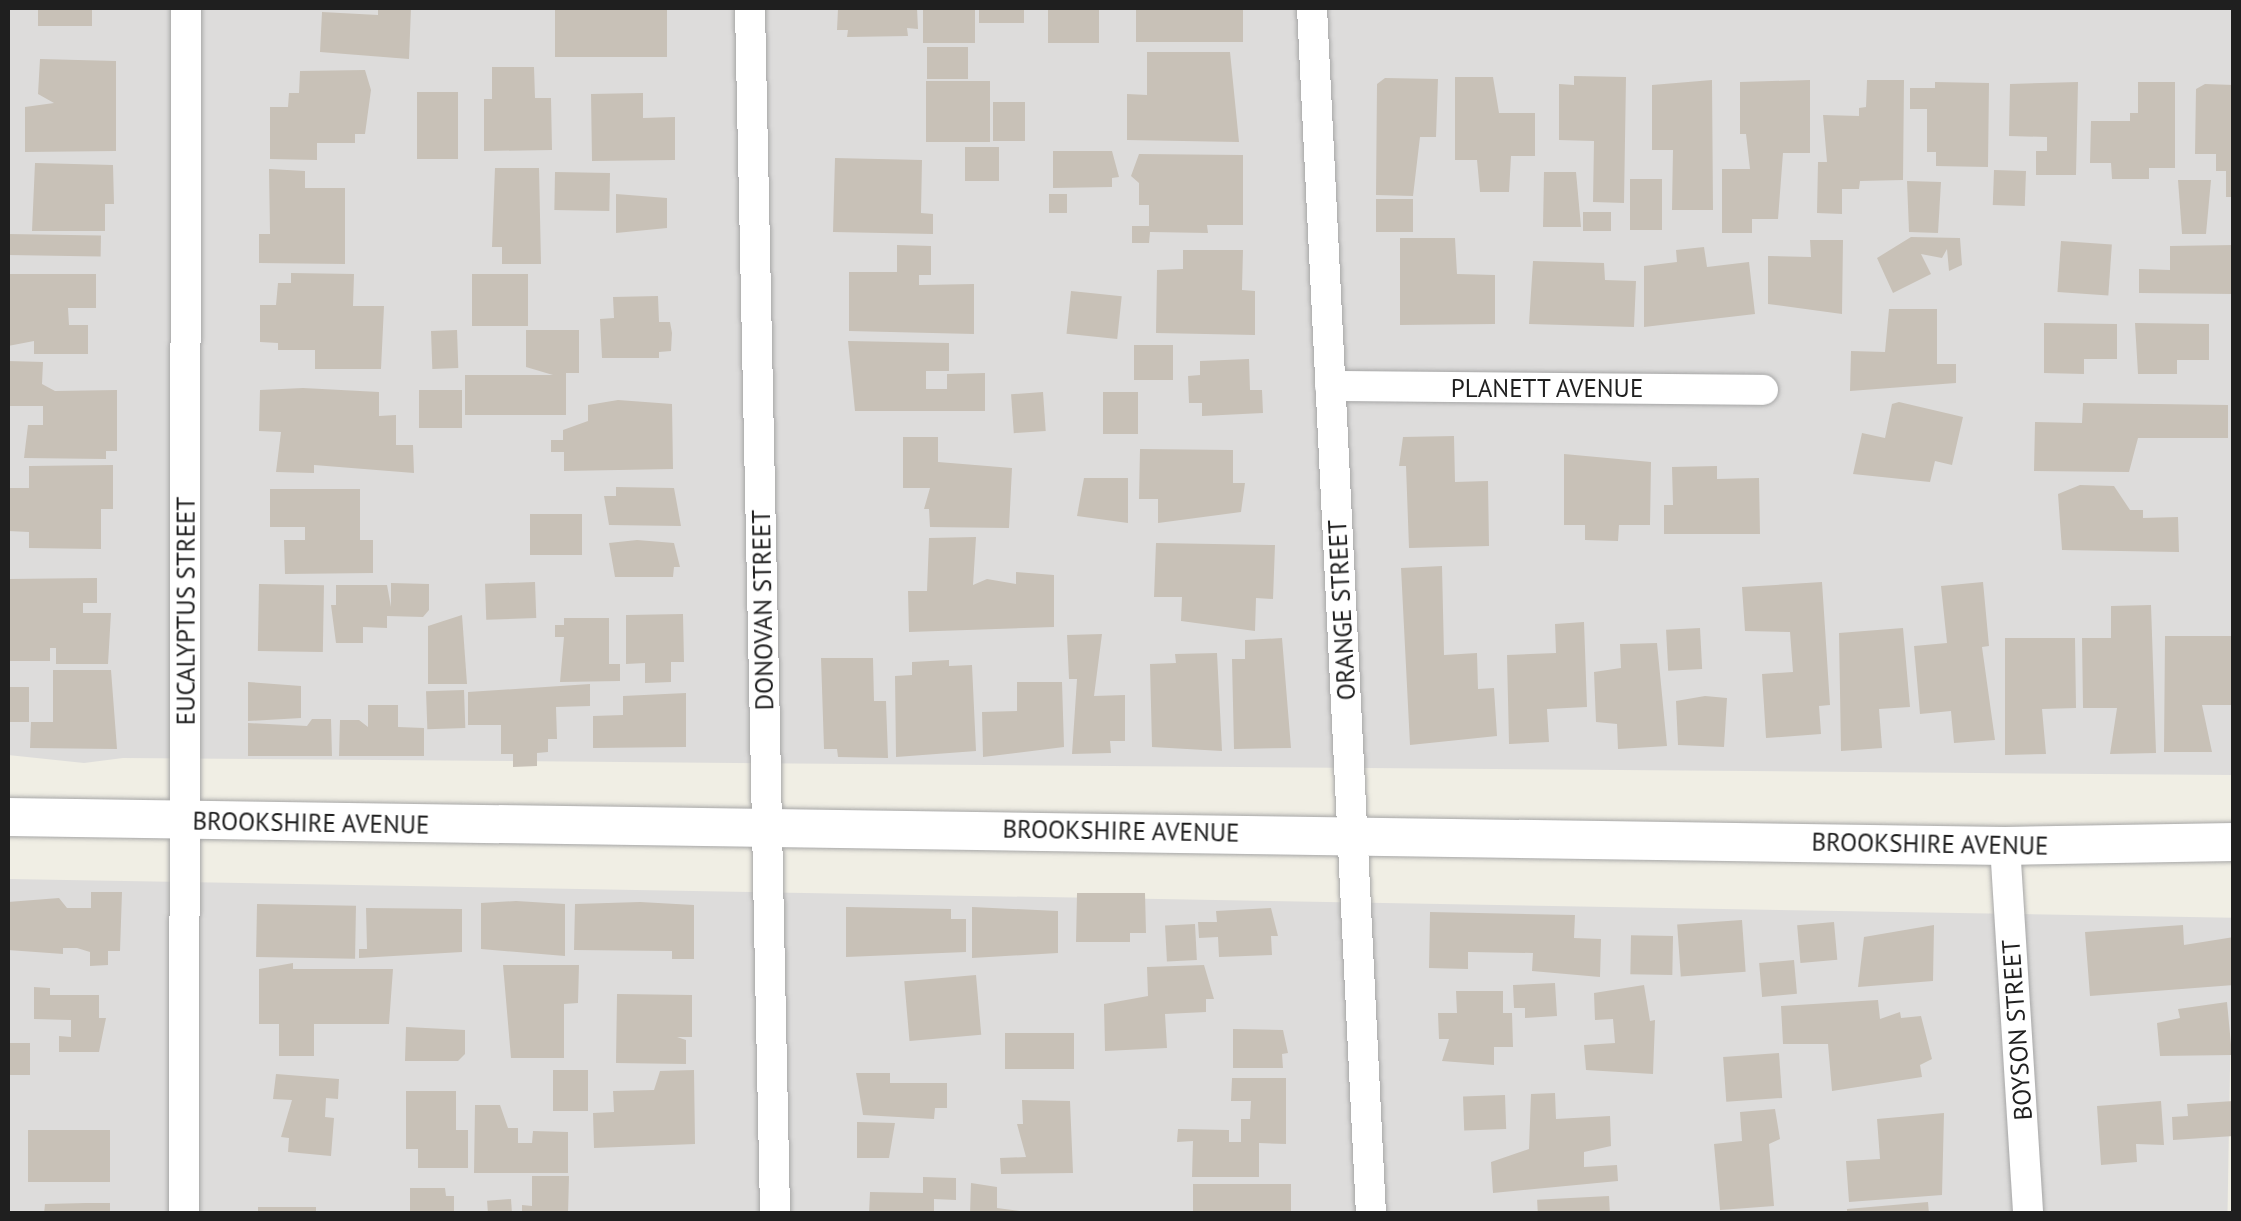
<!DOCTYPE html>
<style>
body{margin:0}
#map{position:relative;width:2241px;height:1221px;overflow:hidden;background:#f0eee4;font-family:"PT Sans",sans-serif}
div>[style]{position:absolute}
.residential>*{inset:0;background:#dddcdb;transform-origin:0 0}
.building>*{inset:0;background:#c8c1b7;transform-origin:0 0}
.roads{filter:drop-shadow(0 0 2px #a6a6a6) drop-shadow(0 0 2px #a6a6a6)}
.minor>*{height:30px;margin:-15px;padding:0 15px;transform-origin:15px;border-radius:15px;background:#fff}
.tertiary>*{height:38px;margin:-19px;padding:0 19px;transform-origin:19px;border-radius:19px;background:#fff}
span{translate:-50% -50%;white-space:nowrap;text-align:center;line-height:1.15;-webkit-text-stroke:9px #fff;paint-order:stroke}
.street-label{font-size:25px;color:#1f1f1f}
.frame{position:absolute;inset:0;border:10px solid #1f1f1f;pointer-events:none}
</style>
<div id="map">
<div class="residential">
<div style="clip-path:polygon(8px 8px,2233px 8px,2233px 775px,123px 758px,84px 763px,8px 755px)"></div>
<div style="left:8px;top:879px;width:2225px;height:334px;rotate:1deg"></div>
</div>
<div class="building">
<div style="left:38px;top:8px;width:54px;height:18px"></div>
<div style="clip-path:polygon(378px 8px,411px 8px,409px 59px,320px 52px,322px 12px,378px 15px)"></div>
<div style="left:555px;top:8px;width:112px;height:49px"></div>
<div style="clip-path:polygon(917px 8px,918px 29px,907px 28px,908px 36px,847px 37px,848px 30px,837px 30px,838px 9px)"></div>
<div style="left:923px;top:8px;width:52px;height:35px"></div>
<div style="left:979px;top:8px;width:45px;height:15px"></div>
<div style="left:1048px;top:8px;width:51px;height:35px"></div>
<div style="left:1136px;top:8px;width:107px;height:34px"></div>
<div style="left:927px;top:47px;width:41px;height:32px"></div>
<div style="clip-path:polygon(1147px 52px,1230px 52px,1239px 142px,1127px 140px,1127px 94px,1147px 95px)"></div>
<div style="clip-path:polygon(40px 59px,116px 61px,116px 151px,25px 152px,25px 107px,54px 103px,38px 94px)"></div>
<div style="clip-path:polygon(492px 67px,534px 67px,535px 98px,551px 98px,552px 150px,484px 151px,484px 99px,492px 99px)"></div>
<div style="clip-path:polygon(365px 70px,371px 90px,365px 134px,355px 134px,355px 143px,317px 143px,317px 160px,270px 159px,270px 107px,288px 107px,289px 93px,299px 93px,300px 71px)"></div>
<div style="clip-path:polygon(1574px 76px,1626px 77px,1624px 203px,1593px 202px,1594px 141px,1559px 140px,1559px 84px,1574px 85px)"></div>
<div style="clip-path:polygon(1455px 77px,1493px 77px,1499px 113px,1535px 113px,1535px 156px,1511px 156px,1509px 192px,1480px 192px,1477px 160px,1455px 160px)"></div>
<div style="clip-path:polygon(1385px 78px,1438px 79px,1436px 137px,1420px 137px,1413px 196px,1376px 195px,1377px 84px)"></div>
<div style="clip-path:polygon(1712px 80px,1713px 210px,1672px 210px,1673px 150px,1652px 150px,1652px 85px)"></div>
<div style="clip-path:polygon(1810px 80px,1810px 153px,1783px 153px,1778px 219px,1752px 219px,1752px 233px,1722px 233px,1722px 169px,1750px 169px,1746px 134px,1740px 134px,1740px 82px)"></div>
<div style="clip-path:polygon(1867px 80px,1904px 80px,1903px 180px,1860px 181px,1859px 189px,1842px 189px,1842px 214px,1817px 213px,1818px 162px,1827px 162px,1823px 115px,1859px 116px,1859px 108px,1866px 107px)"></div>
<div style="left:926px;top:81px;width:64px;height:61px"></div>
<div style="clip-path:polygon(1935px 82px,1989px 83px,1988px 167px,1936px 166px,1936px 152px,1927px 152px,1927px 109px,1910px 109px,1910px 88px,1935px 88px)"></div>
<div style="clip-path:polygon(2078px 82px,2076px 175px,2036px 175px,2036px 151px,2047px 151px,2047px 137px,2009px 136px,2010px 84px)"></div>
<div style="clip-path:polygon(2138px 82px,2175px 82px,2175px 168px,2149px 168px,2149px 179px,2112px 179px,2111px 163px,2090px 163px,2091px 121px,2130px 121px,2130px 113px,2138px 113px)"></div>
<div style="clip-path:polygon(2205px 84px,2234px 85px,2234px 197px,2226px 197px,2226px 171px,2216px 171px,2216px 154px,2195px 154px,2196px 89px)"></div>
<div style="left:417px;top:92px;width:41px;height:67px"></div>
<div style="clip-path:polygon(643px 93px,643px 118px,675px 117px,675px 160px,592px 161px,591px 94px)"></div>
<div style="left:993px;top:102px;width:32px;height:39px"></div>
<div style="left:965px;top:147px;width:34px;height:34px"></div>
<div style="clip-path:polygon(1053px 151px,1112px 151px,1119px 177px,1112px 178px,1112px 187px,1053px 188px)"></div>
<div style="clip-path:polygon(1139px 154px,1243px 155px,1243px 225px,1207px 225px,1208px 233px,1150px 232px,1149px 243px,1132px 243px,1132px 226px,1149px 226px,1149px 205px,1139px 205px,1139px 183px,1131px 176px)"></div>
<div style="clip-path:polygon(835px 158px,922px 160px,921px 213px,933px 214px,933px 234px,833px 232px)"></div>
<div style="clip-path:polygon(35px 163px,113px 165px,114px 204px,105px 204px,105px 231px,32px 231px)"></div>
<div style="clip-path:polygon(495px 168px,539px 168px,541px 264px,502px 264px,502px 247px,492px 247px)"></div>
<div style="clip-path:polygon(269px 169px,305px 171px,305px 188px,345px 188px,345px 264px,259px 263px,259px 234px,270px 234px)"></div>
<div style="left:1994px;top:170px;width:32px;height:35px;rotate:2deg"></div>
<div style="left:555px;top:172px;width:55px;height:38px;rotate:1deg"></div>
<div style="clip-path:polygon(1544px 172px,1576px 172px,1581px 227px,1543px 227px)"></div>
<div style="left:1630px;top:179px;width:32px;height:51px"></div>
<div style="clip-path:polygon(2178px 180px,2211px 180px,2206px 234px,2182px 234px)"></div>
<div style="clip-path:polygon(1907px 181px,1941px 182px,1938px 233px,1909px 232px)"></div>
<div style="clip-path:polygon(616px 194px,667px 198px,667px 228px,616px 233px)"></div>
<div style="left:1049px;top:194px;width:18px;height:19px"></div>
<div style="left:1376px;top:199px;width:37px;height:33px"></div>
<div style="left:1583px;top:212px;width:28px;height:19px"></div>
<div style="left:8px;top:234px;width:93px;height:21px;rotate:1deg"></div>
<div style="clip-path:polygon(1911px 237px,1960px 238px,1962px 265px,1949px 271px,1947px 249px,1942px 258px,1921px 254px,1931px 274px,1893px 293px,1877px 258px)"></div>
<div style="clip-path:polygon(1400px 238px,1455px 238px,1457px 274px,1495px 275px,1495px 324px,1400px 325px)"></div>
<div style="clip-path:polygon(1810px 240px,1843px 240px,1842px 314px,1768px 304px,1768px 256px,1811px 257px)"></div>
<div style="left:2061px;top:241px;width:51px;height:51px;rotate:4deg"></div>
<div style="clip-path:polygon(897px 245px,931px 246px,931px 275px,919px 275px,919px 285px,974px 284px,974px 334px,849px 331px,849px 272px,897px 272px)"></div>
<div style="clip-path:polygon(2234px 245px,2234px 294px,2139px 293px,2139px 269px,2170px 270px,2170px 246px)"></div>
<div style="clip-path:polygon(1704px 247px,1707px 267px,1749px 262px,1755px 314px,1644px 327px,1644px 266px,1677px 262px,1676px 250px)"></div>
<div style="clip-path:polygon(1183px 250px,1243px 250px,1242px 290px,1255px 291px,1255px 335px,1156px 333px,1157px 270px,1183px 269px)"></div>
<div style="clip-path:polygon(1533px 261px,1604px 263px,1605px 280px,1636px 281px,1634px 327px,1529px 324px)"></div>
<div style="clip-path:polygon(291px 273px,354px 274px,353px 306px,384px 306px,381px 369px,315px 369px,315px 350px,278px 350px,278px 343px,260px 342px,260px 305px,276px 305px,278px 283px,291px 283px)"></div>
<div style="clip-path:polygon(8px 274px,96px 274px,96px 308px,68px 308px,69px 325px,88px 325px,88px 354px,34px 354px,34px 341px,8px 346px)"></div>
<div style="left:472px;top:274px;width:56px;height:52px"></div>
<div style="left:1071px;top:291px;width:51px;height:43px;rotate:6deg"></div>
<div style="clip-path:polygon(658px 296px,659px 322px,670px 322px,672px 333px,671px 351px,659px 352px,659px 358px,602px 358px,600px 319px,614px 318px,613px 297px)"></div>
<div style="clip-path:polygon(1889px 309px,1937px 309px,1937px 364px,1956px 364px,1956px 383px,1850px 391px,1851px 351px,1885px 352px)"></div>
<div style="clip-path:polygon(2044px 323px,2117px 324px,2117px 359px,2084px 359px,2084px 374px,2044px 373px)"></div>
<div style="clip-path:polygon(2135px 323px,2209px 324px,2209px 360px,2177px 360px,2177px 374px,2138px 374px)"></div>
<div style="left:457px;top:330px;width:38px;height:26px;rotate:88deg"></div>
<div style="clip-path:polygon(526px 330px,579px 330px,579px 373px,566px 373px,566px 415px,465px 415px,465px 375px,553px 375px,526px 367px)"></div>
<div style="clip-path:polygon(848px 341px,949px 343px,949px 371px,926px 371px,926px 389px,947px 389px,947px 374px,985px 373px,985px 411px,855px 411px)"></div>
<div style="left:1134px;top:345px;width:39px;height:35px"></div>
<div style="clip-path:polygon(1249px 359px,1250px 390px,1262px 390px,1263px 413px,1202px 416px,1202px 403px,1189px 403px,1188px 376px,1200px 375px,1200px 361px)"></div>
<div style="clip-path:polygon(8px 361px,43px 362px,42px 384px,55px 391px,117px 390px,117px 451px,106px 451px,106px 459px,24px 458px,28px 425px,43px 425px,43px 406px,8px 406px)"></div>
<div style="clip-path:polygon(303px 388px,379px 392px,379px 416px,396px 415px,396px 445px,413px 445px,414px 473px,314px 465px,314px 473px,276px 472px,281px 432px,259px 431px,260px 390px)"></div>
<div style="left:419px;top:390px;width:43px;height:38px"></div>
<div style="left:1043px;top:392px;width:39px;height:32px;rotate:86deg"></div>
<div style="left:1103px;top:392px;width:35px;height:42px"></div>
<div style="clip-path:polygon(618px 400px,672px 404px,673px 469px,564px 471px,564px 452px,551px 452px,551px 440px,563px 440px,563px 430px,588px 421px,588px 405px)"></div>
<div style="clip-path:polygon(1899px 402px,1963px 417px,1952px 465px,1935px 461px,1930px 482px,1853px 474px,1862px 433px,1885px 438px,1892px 404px)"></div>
<div style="clip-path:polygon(2083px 403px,2228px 405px,2228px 438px,2138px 438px,2129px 472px,2034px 471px,2035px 422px,2082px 423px)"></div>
<div style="clip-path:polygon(1454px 436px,1455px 482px,1488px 481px,1489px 546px,1409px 548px,1406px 466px,1399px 466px,1403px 437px)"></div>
<div style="clip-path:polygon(903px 437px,938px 437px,938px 462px,1012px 468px,1009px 528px,930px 527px,929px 509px,924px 509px,930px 488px,903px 488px)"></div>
<div style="clip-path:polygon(1140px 449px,1233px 450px,1233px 483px,1245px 483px,1241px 512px,1158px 523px,1158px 499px,1139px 499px)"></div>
<div style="clip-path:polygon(1564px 454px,1651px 462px,1650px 525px,1619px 525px,1618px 541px,1585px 540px,1585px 525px,1564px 525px)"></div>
<div style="clip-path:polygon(113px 465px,113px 509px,101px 509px,101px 549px,29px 548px,29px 532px,8px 531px,8px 488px,29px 488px,29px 466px)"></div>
<div style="clip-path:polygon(1717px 466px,1717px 479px,1759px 478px,1760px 534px,1664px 534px,1664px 505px,1673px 505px,1672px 467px)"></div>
<div style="clip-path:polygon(1084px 478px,1128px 478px,1128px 523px,1077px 516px)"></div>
<div style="clip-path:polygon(2080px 485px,2114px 486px,2130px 510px,2143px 510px,2143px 518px,2178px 517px,2179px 552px,2062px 550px,2058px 494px)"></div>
<div style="clip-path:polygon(616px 487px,674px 488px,681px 526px,609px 525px,604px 496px,616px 496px)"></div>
<div style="clip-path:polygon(270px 489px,360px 489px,360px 540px,373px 540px,373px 573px,285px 574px,284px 540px,305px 540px,305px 527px,270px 527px)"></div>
<div style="left:530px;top:514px;width:52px;height:41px"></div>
<div style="clip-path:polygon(976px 537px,973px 585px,987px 579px,1016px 584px,1016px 572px,1054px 575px,1054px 627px,909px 632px,908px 591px,927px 591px,929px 538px)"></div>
<div style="clip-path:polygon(637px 540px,674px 543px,680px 567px,674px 567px,673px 577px,615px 577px,609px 543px)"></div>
<div style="clip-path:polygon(1156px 543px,1275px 545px,1273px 599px,1256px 598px,1255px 631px,1181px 621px,1182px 597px,1154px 597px)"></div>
<div style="clip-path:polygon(1442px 566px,1444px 655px,1477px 653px,1478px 689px,1494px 688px,1497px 736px,1410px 745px,1401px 568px)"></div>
<div style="clip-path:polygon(97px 578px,97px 603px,83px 603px,83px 613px,111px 613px,108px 664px,56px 664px,56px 648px,50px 648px,50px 661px,8px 661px,8px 579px)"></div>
<div style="left:535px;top:582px;width:36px;height:50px;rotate:88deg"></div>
<div style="clip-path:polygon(1822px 582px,1830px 705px,1819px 706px,1821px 734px,1766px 738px,1762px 674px,1793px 672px,1790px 632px,1745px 631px,1742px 587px)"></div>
<div style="clip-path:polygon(1983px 582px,1989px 646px,1982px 647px,1995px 740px,1954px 743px,1951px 711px,1920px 714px,1914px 646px,1947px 643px,1941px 586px)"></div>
<div style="clip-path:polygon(391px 583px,429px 584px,429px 610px,423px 617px,387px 616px,387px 628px,363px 627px,363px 643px,336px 643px,331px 605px,336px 605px,336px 585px,387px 585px,391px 607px)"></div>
<div style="left:259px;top:584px;width:65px;height:67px;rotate:1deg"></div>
<div style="clip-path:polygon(2151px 605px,2156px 753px,2110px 754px,2117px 708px,2083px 708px,2082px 638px,2111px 638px,2111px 606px)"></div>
<div style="clip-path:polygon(683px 614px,684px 662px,671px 662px,671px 682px,645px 683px,645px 663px,626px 664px,626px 615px)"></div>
<div style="clip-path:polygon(462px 615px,467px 684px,428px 684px,428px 626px)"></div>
<div style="clip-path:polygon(564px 618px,609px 618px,609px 664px,620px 664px,620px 681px,560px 682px,564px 637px,555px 637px,555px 625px,564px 625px)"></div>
<div style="clip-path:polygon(1584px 622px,1587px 707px,1547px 709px,1549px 742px,1509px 744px,1507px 655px,1556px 653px,1555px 624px)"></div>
<div style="left:1700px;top:628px;width:41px;height:34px;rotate:87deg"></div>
<div style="clip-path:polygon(1903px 628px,1910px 707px,1879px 709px,1882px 748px,1841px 751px,1839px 633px)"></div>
<div style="clip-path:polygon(1102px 634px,1094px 696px,1125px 695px,1125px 741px,1110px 741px,1111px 753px,1072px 754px,1077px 679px,1069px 679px,1067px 635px)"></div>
<div style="clip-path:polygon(2165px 636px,2234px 636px,2234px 705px,2202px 705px,2212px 752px,2164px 752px)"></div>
<div style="clip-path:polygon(1282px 638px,1291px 748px,1234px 749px,1232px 659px,1245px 659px,1245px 640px)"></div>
<div style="clip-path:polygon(2005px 638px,2075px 638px,2076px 708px,2042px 709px,2046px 754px,2005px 755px)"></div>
<div style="clip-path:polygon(1657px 643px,1667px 746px,1618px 749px,1617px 724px,1596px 722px,1594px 672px,1621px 668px,1620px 644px)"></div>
<div style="clip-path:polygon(1217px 653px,1222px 751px,1152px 747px,1150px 664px,1176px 663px,1175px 654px)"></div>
<div style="clip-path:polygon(821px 658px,873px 658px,874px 701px,886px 701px,888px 758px,838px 757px,837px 749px,824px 749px)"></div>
<div style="clip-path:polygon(949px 660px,949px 666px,972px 665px,976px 751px,896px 757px,895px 676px,912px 675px,912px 662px)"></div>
<div style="clip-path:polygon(53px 670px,111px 670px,117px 749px,30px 748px,31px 722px,53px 722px)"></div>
<div style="clip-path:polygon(248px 682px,301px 686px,301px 718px,248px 721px)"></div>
<div style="clip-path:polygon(1017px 682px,1062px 682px,1064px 747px,983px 757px,982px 712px,1017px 711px)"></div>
<div style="clip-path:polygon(590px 684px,590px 706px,556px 707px,557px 739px,548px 739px,548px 752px,537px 753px,537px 766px,513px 767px,513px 754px,501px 754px,501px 725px,468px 725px,468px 692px)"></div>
<div style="left:8px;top:687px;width:21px;height:35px"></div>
<div style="left:464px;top:690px;width:38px;height:38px;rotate:88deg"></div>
<div style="clip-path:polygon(686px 693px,686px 747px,593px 748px,593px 716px,623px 715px,623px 696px)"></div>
<div style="clip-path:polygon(1705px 696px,1727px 698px,1724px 747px,1678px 745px,1676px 701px)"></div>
<div style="clip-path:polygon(368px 705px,398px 705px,398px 727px,424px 728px,424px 756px,339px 756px,340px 720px,359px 720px,368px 727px)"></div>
<div style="clip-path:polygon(312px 719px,331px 719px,332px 756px,248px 756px,248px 723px,307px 726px)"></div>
<div style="clip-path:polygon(91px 892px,122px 892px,120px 951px,108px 951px,108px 965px,90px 966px,90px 952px,77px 948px,63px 948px,63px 954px,8px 950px,8px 902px,59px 898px,67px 908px,91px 908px)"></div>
<div style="clip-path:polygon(1077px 893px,1145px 893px,1146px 933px,1130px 933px,1130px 942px,1076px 942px)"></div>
<div style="clip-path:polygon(516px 901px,565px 904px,565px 956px,481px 949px,481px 903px)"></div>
<div style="clip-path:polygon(640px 902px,694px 905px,694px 959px,672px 959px,672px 951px,574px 950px,575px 904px)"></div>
<div style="left:257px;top:904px;width:99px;height:53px;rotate:1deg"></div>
<div style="clip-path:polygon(846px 907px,951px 909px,951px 919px,966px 919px,966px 952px,846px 957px)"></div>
<div style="clip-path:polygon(972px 907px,1058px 911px,1058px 953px,972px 958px)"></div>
<div style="clip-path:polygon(366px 908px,462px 909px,462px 952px,359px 958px,359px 949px,367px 949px)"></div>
<div style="clip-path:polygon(1271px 908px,1278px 936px,1271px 936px,1272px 955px,1219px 957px,1218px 937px,1199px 938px,1198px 922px,1217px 922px,1216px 911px)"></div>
<div style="clip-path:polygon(1430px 912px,1575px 915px,1574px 938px,1601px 939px,1600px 977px,1532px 971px,1533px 953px,1468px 952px,1468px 969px,1429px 968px)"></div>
<div style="left:1742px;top:920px;width:52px;height:65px;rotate:86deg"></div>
<div style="left:1834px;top:922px;width:38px;height:37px;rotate:85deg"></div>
<div style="left:1195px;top:924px;width:36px;height:30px;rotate:87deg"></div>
<div style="clip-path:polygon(1934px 925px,1933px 981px,1858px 987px,1864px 937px)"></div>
<div style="clip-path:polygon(2183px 925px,2184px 945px,2234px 937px,2234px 985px,2090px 996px,2085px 932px)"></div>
<div style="left:1673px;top:936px;width:39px;height:42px;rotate:91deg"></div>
<div style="left:1794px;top:960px;width:34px;height:35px;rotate:85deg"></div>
<div style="clip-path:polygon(293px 963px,293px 969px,393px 969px,389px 1024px,314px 1024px,314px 1056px,279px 1056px,279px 1024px,259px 1024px,259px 969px)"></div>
<div style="clip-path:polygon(503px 965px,579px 965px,578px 1003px,564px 1004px,564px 1058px,511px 1058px)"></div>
<div style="clip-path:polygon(1204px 965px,1214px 999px,1206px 999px,1206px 1012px,1165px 1014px,1167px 1048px,1105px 1051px,1104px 1004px,1148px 996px,1147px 967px)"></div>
<div style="left:976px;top:975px;width:60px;height:72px;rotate:85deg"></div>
<div style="clip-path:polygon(1555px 983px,1557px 1016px,1525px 1018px,1525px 1008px,1514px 1008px,1513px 985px)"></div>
<div style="clip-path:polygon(1644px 985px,1650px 1021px,1655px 1020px,1653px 1074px,1586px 1070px,1584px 1045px,1615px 1043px,1613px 1019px,1595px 1020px,1594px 993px)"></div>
<div style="clip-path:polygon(34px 987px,50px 988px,50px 995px,99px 995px,99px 1018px,106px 1018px,99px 1052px,59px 1052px,59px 1036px,71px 1037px,71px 1020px,34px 1019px)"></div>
<div style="clip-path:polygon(1456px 991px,1503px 991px,1503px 1013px,1512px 1013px,1513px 1047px,1494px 1047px,1494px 1065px,1442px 1061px,1449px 1039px,1439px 1039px,1438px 1013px,1457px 1013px)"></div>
<div style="clip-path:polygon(617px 994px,692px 995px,692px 1037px,677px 1037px,686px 1040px,686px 1064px,616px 1063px)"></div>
<div style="clip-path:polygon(1878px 1000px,1880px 1019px,1900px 1012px,1901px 1018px,1921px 1016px,1932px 1059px,1920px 1065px,1922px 1077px,1832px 1091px,1828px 1044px,1783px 1044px,1781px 1006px)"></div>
<div style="clip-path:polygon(2227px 1002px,2232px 1055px,2160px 1056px,2157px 1023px,2180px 1018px,2178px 1009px)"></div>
<div style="clip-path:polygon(406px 1027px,465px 1030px,465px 1054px,458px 1061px,405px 1061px)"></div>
<div style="clip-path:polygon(1233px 1029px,1283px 1030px,1288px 1053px,1282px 1054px,1283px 1068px,1233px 1068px)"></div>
<div style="left:1005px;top:1033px;width:69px;height:36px"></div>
<div style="left:8px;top:1043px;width:22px;height:32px"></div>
<div style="left:1779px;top:1053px;width:45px;height:56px;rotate:86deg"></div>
<div style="left:553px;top:1070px;width:35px;height:41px"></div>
<div style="clip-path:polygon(694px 1070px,695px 1144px,594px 1148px,593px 1113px,614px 1112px,613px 1091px,654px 1090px,660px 1071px)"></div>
<div style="clip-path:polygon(856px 1073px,890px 1073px,890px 1083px,947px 1083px,947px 1108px,935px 1108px,934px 1119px,863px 1115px)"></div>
<div style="clip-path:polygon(276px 1074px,339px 1079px,338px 1099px,326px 1098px,325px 1117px,334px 1118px,331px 1156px,288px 1152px,289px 1138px,281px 1137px,292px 1100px,273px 1099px)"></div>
<div style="clip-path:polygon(1232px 1078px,1286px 1078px,1286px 1144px,1259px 1143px,1259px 1177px,1192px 1177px,1193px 1141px,1177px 1142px,1178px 1129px,1229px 1130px,1229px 1142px,1241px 1142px,1241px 1119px,1250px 1119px,1251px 1101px,1231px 1101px)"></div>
<div style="clip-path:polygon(406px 1091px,456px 1091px,456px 1130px,468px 1130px,468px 1168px,418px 1168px,418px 1149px,406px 1149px)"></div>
<div style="clip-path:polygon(1555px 1093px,1556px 1119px,1610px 1116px,1611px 1146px,1584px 1152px,1584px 1167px,1617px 1165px,1618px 1181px,1493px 1193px,1491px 1162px,1529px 1149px,1531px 1094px)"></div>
<div style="left:1505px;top:1095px;width:34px;height:42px;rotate:88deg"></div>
<div style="clip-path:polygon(1022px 1100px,1070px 1101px,1073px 1173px,1001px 1174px,1000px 1158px,1026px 1157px,1017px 1124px,1023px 1124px)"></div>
<div style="clip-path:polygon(2161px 1101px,2164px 1145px,2136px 1144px,2137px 1162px,2101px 1165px,2097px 1106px)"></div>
<div style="clip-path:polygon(2234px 1101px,2234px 1136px,2173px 1140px,2172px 1117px,2188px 1116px,2187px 1104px)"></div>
<div style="clip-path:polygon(475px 1105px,500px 1105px,508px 1128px,518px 1128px,518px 1143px,532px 1143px,533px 1131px,568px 1132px,568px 1173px,474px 1173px)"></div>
<div style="clip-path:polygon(1775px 1109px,1780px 1139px,1769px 1144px,1774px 1206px,1720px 1210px,1714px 1144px,1742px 1141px,1740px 1112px)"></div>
<div style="clip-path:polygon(1944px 1113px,1942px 1195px,1849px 1202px,1846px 1161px,1880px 1159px,1877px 1119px)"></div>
<div style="clip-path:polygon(857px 1122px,895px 1123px,889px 1158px,857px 1158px)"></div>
<div style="left:28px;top:1130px;width:82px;height:52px"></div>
<div style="clip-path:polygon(532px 1176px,569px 1176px,568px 1214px,522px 1214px,522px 1205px,532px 1206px)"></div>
<div style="clip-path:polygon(923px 1177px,956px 1178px,956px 1200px,934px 1199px,934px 1214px,869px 1214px,870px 1192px,923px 1193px)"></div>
<div style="clip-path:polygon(971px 1183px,997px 1187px,997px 1208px,1043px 1214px,970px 1214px)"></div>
<div style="left:1193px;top:1184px;width:98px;height:30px"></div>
<div style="clip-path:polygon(410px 1188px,445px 1188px,446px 1196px,454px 1196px,454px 1214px,410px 1214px)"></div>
<div style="left:1609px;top:1196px;width:18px;height:72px;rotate:87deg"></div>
<div style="left:511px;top:1199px;width:15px;height:24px;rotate:86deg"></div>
<div style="clip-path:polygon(1928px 1202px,1929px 1214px,1847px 1214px,1847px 1209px)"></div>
<div style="clip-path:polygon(86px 1203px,110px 1203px,110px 1214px,44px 1214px,45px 1204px)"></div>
<div style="left:258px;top:1207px;width:58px;height:7px"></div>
</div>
<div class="roads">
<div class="minor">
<div style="left:750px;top:8px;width:1206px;rotate:88.81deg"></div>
<div style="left:1312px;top:8px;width:1207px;rotate:87.2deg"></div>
<div style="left:1330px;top:386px;width:433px;rotate:0.5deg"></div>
<div style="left:2005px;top:846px;width:369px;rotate:86.4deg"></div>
<div style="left:184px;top:1214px;width:1206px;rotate:-89.9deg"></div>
</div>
<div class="tertiary">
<div style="left:8px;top:817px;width:1997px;rotate:0.83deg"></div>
<div style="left:2005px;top:846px;width:229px;rotate:-1deg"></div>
</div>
</div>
<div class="street-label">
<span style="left:1547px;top:388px">PLANETT AVENUE</span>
<span style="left:763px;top:610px;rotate:-91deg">DONOVAN STREET</span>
<span style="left:1342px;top:610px;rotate:-93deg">ORANGE STREET</span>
<span style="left:186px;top:611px;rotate:-90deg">EUCALYPTUS STREET</span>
<span style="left:311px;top:823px;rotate:1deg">BROOKSHIRE AVENUE</span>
<span style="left:1121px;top:831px;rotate:1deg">BROOKSHIRE AVENUE</span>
<span style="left:1930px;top:844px;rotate:1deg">BROOKSHIRE AVENUE</span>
<span style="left:2017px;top:1030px;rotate:-94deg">BOYSON STREET</span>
</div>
<div class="frame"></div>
</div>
